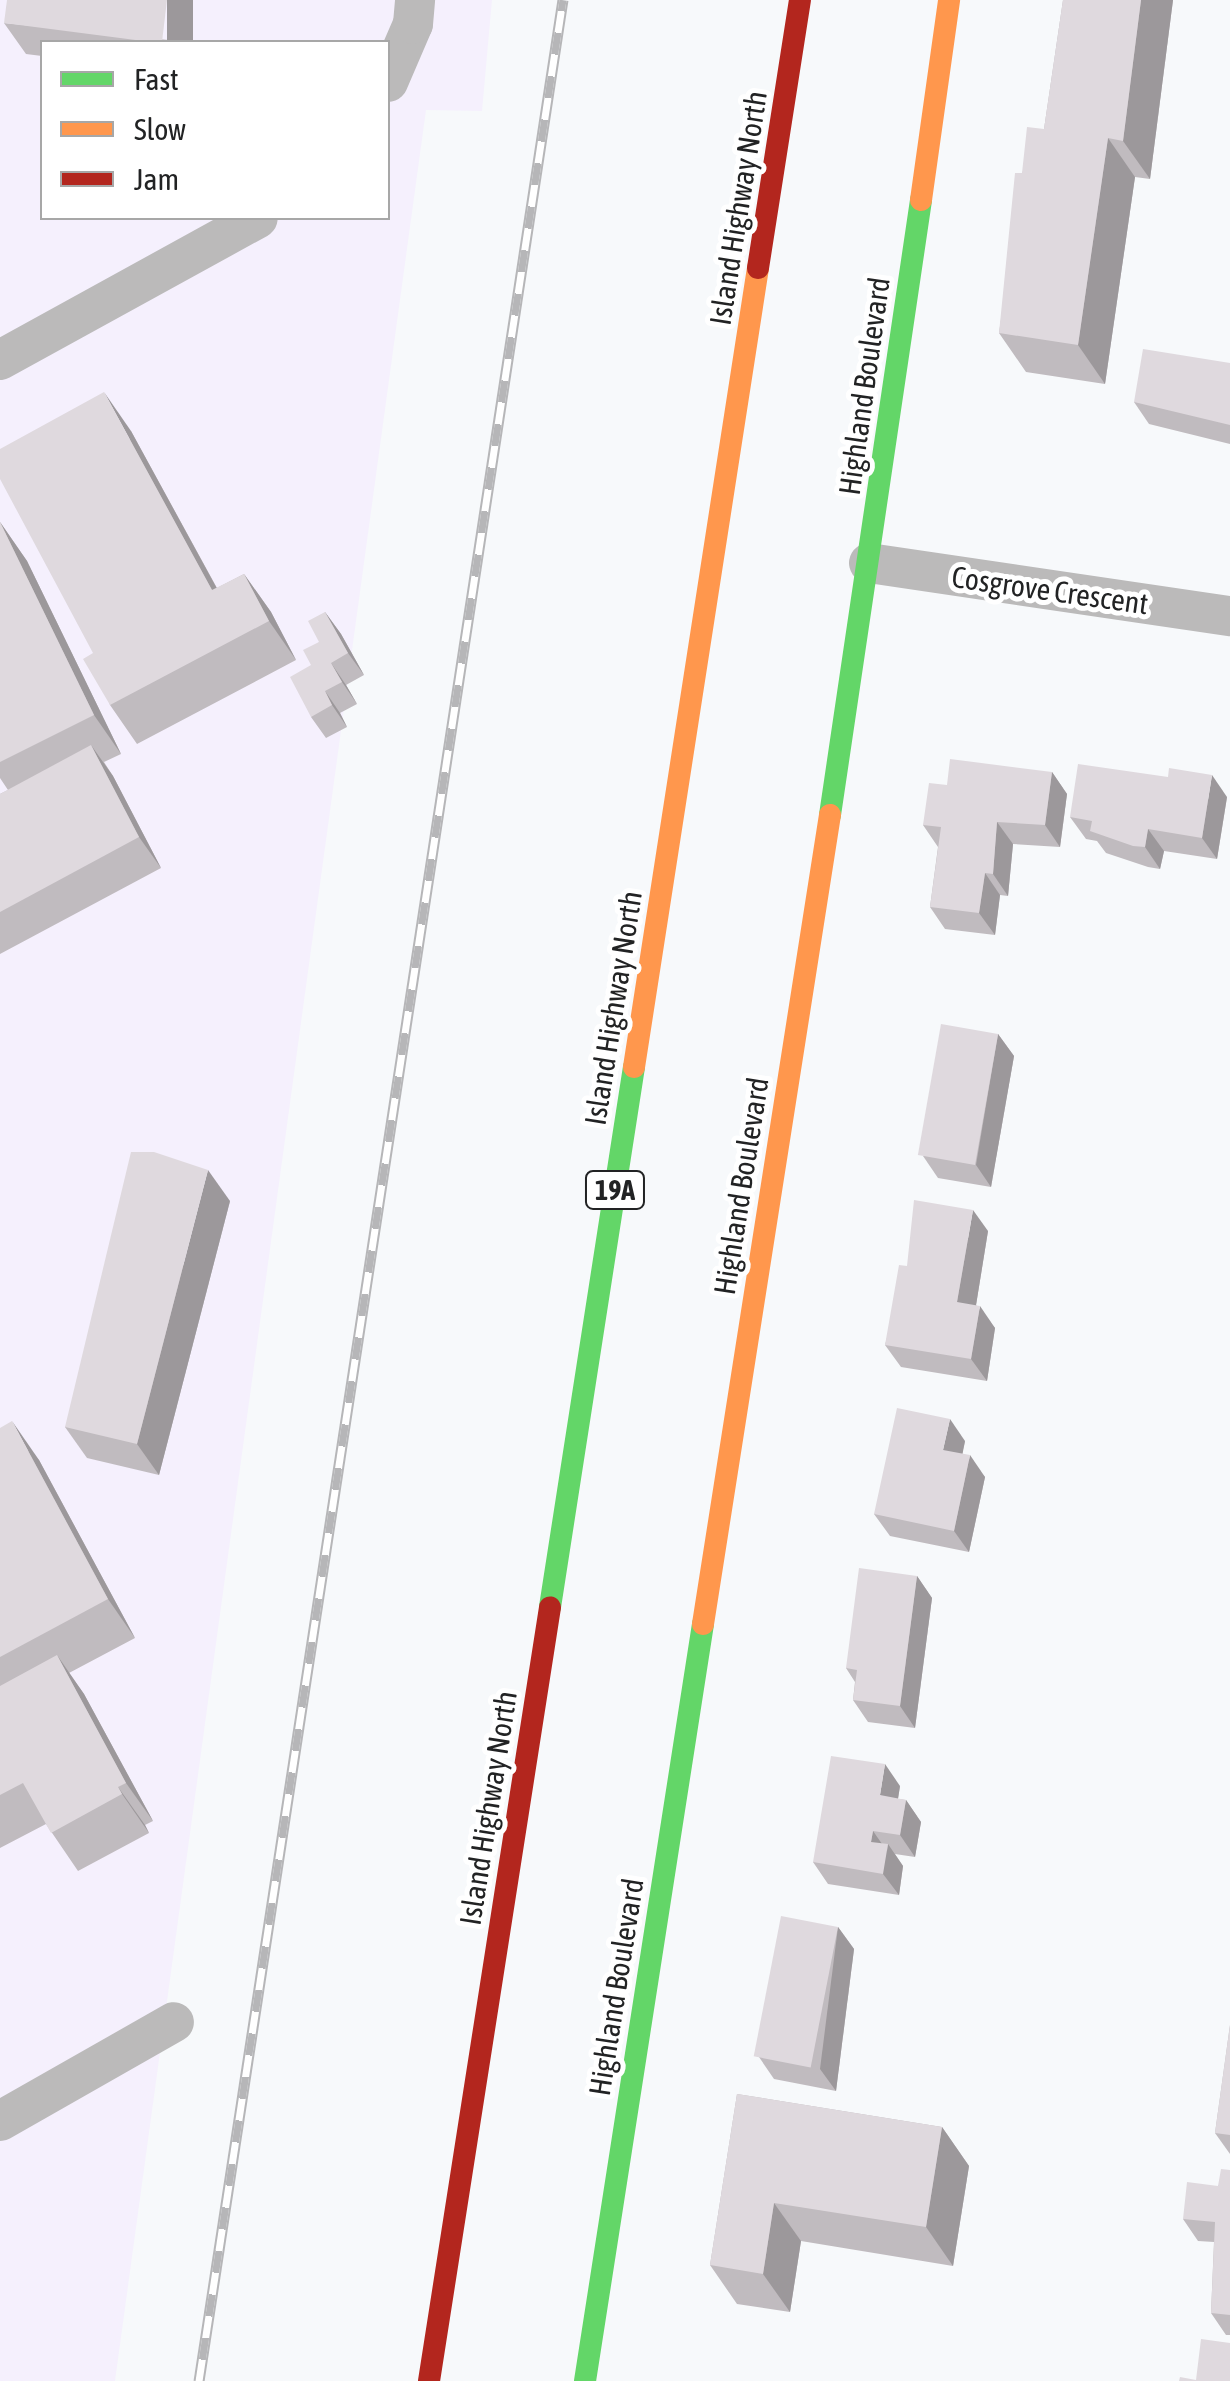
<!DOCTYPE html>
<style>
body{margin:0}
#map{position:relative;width:1230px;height:2381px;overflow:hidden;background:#f7f9fb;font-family:"Asap Condensed",sans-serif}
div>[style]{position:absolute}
.industrial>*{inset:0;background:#f5f0fd}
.street>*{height:40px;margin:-20px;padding:0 20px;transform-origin:20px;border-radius:20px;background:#bbbaba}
.fast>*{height:22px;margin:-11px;padding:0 11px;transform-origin:11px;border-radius:11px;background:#63d668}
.slow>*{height:22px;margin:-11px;padding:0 11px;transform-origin:11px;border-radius:11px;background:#ff974d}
.jam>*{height:22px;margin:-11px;padding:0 11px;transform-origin:11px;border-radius:11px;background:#b3261e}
.rail>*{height:11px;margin-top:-5.5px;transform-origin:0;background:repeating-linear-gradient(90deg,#fff 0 22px,#b6b6b8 0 44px);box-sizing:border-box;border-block:2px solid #b6b6b8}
.wall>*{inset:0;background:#c0bbbf}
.shaded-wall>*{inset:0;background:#9c989b;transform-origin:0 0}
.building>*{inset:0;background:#dfd9de;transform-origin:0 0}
span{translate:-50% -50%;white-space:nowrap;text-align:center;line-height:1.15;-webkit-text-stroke:10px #fff;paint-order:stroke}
.shield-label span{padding:2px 8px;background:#fff;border:2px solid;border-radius:8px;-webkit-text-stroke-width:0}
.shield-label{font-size:28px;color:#222324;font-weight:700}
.street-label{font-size:30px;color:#222324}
.legend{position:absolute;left:40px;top:40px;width:350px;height:180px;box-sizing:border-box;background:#fff;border:2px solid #a7a7a7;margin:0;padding:12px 18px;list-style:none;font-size:30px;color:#222324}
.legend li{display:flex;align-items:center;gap:20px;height:50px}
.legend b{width:50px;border:2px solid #a7a7a7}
</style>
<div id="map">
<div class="industrial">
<div style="clip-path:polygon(evenodd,0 0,492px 0,482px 111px,426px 110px,115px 2381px,0 2381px,0 0,42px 42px,388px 42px,388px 218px,42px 218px,42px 42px)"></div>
</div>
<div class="street">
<div style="left:388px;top:82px;width:63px;rotate:-66.7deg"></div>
<div style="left:413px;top:24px;width:24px;rotate:-85deg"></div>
<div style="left:0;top:360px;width:294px;rotate:-28.8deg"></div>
<div style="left:869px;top:563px;width:365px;rotate:8.4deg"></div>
<div style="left:0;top:2121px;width:200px;rotate:-29.6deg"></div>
</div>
<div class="fast">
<div style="left:830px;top:815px;width:622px;rotate:-81.58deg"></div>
<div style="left:550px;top:1607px;width:546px;rotate:-81.16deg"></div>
<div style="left:585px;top:2381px;width:766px;rotate:-81.14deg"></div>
</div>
<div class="slow">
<div style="left:921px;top:200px;width:202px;rotate:-82deg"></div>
<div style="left:634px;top:1067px;width:809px;rotate:-81.18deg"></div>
<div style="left:703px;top:1624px;width:819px;rotate:-81.08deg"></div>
</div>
<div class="jam">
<div style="left:758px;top:268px;width:271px;rotate:-81.1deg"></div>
<div style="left:429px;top:2381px;width:783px;rotate:-81.11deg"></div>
</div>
<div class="rail">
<div style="left:199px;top:2381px;width:2409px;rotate:-81.31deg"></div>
</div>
<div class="wall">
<div style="clip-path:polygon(1063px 0,1173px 0,1150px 179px,1135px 177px,1105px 384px,1026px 372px,999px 333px,1022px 173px,1044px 129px)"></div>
<div style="clip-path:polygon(4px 23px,188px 42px,42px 42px,42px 56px,26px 54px)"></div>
<div style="clip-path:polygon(1230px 363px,1230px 444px,1149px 424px,1134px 402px)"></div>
<div style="clip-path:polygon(131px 431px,217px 588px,244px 574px,271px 612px,296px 660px,137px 744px,110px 705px,93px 653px)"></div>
<div style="clip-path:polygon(0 522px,27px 561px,121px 754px,104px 762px,113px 776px,161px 868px,0 954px,0 794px,8px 790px,0 778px)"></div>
<div style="clip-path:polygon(325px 612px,341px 634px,364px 675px,346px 685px,357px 704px,340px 713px,347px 727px,326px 738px,311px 717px,311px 665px,319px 642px)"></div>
<div style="clip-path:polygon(1052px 772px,1067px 794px,1060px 847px,1013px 844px,1008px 896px,1000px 895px,995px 935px,945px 929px,930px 907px,938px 847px,923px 825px,947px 785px)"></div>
<div style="clip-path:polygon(1227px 797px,1217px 859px,1164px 851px,1160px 869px,1148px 867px,1106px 853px,1097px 841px,1086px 839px,1070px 817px)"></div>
<div style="clip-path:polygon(998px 1034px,1014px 1056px,991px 1187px,938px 1178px,923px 1156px)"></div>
<div style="clip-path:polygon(230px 1201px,159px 1475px,87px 1458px,65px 1427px)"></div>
<div style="clip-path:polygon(988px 1231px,976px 1305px,995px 1328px,987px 1381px,901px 1367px,885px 1345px,907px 1266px)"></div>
<div style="clip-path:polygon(0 1428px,39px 1460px,135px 1638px,69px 1673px,84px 1694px,153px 1821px,145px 1825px,149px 1833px,78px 1871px,46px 1824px,0 1848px)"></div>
<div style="clip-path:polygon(965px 1441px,962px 1454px,985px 1477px,969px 1552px,890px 1536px,874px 1514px)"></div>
<div style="clip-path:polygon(917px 1576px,932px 1598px,915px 1728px,868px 1722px,853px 1700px,855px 1682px,846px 1668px)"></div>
<div style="clip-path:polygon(900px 1786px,898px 1799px,906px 1800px,921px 1822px,915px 1857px,895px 1854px,903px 1866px,899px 1895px,828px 1884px,813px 1862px)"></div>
<div style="clip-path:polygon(838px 1927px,854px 1949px,836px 2091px,774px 2079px,759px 2057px)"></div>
<div style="clip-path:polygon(1230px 2025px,1230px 2154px,1215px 2133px)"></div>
<div style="clip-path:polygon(737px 2094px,942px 2127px,969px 2166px,953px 2266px,801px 2241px,790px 2312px,737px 2304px,710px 2265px)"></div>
<div style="clip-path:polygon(1230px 2170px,1230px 2335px,1226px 2335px,1211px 2313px,1214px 2242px,1198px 2241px,1183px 2219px,1218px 2186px)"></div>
</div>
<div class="shaded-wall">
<div style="left:167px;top:0;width:26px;height:42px"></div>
<div style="clip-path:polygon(1141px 0,1173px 0,1150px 179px,1123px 141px)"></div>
<div style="clip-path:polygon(1108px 138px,1135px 177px,1105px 384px,1078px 345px)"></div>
<div style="clip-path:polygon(104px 392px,131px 431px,239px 629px,212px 590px)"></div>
<div style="clip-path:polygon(0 522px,27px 561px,121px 754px,94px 715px)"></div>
<div style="clip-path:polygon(244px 574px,271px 612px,296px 660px,269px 621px)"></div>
<div style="clip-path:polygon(325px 612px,341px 634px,364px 675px,348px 653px)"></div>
<div style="clip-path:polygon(331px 663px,346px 685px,357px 704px,342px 682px)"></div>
<div style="clip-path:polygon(325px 691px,340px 713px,347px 727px,332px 705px)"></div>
<div style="clip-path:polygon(91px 745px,113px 776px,161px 868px,139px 837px)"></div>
<div style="clip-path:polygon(1052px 772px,1067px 794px,1060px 847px,1045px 825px)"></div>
<div style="clip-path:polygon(1212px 775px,1227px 797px,1217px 859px,1202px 838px)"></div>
<div style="clip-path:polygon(997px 822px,1013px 844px,1008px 896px,993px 874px)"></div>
<div style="clip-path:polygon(1148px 829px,1164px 851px,1160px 869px,1145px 847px)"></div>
<div style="clip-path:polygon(985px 873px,1000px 895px,995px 935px,979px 913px)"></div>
<div style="clip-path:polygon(998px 1034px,1014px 1056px,991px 1187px,976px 1165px)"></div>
<div style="clip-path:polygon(208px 1170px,230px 1201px,159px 1475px,137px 1444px)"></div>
<div style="clip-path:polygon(973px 1210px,988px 1231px,973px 1324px,957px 1302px)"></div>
<div style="clip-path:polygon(980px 1306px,995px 1328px,987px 1381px,971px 1359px)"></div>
<div style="clip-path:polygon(950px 1419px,965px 1441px,959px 1472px,943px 1450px)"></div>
<div style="clip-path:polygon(12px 1421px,39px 1460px,135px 1638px,108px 1599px)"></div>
<div style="clip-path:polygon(970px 1455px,985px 1477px,969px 1552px,954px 1531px)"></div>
<div style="clip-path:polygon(917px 1576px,932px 1598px,915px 1728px,900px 1706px)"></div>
<div style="clip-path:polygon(57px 1655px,84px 1694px,153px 1821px,126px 1783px)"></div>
<div style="clip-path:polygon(885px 1764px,900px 1786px,895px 1817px,880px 1795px)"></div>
<div style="clip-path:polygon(118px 1787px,145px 1825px,149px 1833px,122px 1794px)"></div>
<div style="clip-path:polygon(906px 1800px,921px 1822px,915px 1857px,900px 1835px)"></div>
<div style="clip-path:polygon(873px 1831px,887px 1851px,888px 1844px,903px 1866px,899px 1895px,883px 1874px,871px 1842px)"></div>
<div style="clip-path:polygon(838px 1927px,854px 1949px,836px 2091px,820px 2069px)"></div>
<div style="clip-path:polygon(942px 2127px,969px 2166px,953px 2266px,926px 2227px)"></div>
<div style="clip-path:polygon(774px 2203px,801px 2241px,790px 2312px,763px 2274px)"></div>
</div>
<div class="building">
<div style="clip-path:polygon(7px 0,167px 0,162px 42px,151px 42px,4px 23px)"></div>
<div style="clip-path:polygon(1063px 0,1141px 0,1123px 141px,1108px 138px,1078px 345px,999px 333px,1015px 173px,1022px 173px,1027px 127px,1044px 129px)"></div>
<div style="clip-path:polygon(1143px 349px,1230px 363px,1230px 425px,1134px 402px)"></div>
<div style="clip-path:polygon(104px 392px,212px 590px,244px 574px,269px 621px,110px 705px,83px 659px,93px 653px,0 479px,0 449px)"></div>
<div style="clip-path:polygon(0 522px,94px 715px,0 762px)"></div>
<div style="clip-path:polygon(325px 612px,348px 653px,331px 663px,342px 682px,325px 691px,332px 705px,311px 717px,290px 677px,311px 665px,303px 650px,319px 642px,308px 621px)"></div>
<div style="clip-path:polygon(91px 745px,139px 837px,0 912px,0 794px)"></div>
<div style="clip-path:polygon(950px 759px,1052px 772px,1045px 825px,997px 822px,993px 874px,985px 873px,979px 913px,930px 907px,941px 827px,923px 825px,929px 783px,947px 785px)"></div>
<div style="clip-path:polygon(1078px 764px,1168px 777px,1169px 768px,1212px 775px,1202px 838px,1148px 829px,1145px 847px,1133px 846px,1090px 831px,1092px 821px,1070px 817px)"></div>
<div style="left:941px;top:1024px;width:58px;height:133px;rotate:10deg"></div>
<div style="clip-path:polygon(131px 1152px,154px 1152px,208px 1170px,137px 1444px,65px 1427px)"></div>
<div style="clip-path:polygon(914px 1200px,973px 1210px,957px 1302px,980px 1306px,971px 1359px,885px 1345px,899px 1265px,907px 1266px)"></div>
<div style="clip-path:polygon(897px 1408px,950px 1419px,943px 1450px,970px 1455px,954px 1531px,874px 1514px)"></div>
<div style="clip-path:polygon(12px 1421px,108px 1599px,0 1657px,0 1428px)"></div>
<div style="clip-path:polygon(859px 1568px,917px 1576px,900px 1706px,853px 1700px,857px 1670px,846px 1668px)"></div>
<div style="clip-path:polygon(57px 1655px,126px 1783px,118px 1787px,122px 1794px,51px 1833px,23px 1783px,0 1795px,0 1686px)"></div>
<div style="clip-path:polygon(831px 1756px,885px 1764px,880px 1795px,906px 1800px,900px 1835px,873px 1831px,871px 1842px,888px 1844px,883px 1874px,813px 1862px)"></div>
<div style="left:781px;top:1916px;width:58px;height:143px;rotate:11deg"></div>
<div style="clip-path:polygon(1230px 2025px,1230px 2135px,1215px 2133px)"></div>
<div style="clip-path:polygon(737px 2094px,942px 2127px,926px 2227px,774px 2203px,763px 2274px,710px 2265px)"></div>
<div style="clip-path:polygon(1221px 2169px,1230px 2170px,1230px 2315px,1211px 2313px,1215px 2222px,1183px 2219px,1187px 2182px,1218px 2186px)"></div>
<div style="clip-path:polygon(1201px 2339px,1230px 2343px,1230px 2381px,1179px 2381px,1180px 2377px,1196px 2380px)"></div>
</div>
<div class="shield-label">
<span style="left:615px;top:1190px">19A</span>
</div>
<div class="street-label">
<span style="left:738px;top:208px;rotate:-81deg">Island Highway North</span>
<span style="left:864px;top:386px;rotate:-82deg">Highland Boulevard</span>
<span style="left:1050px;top:590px;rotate:8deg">Cosgrove Crescent</span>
<span style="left:613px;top:1008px;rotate:-81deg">Island Highway North</span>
<span style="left:741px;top:1186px;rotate:-81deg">Highland Boulevard</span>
<span style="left:488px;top:1808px;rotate:-81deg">Island Highway North</span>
<span style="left:616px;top:1987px;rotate:-81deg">Highland Boulevard</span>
</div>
<ul class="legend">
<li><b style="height:12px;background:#63d668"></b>Fast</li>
<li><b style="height:12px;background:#ff974d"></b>Slow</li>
<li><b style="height:12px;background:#b3261e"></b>Jam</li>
</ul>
</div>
